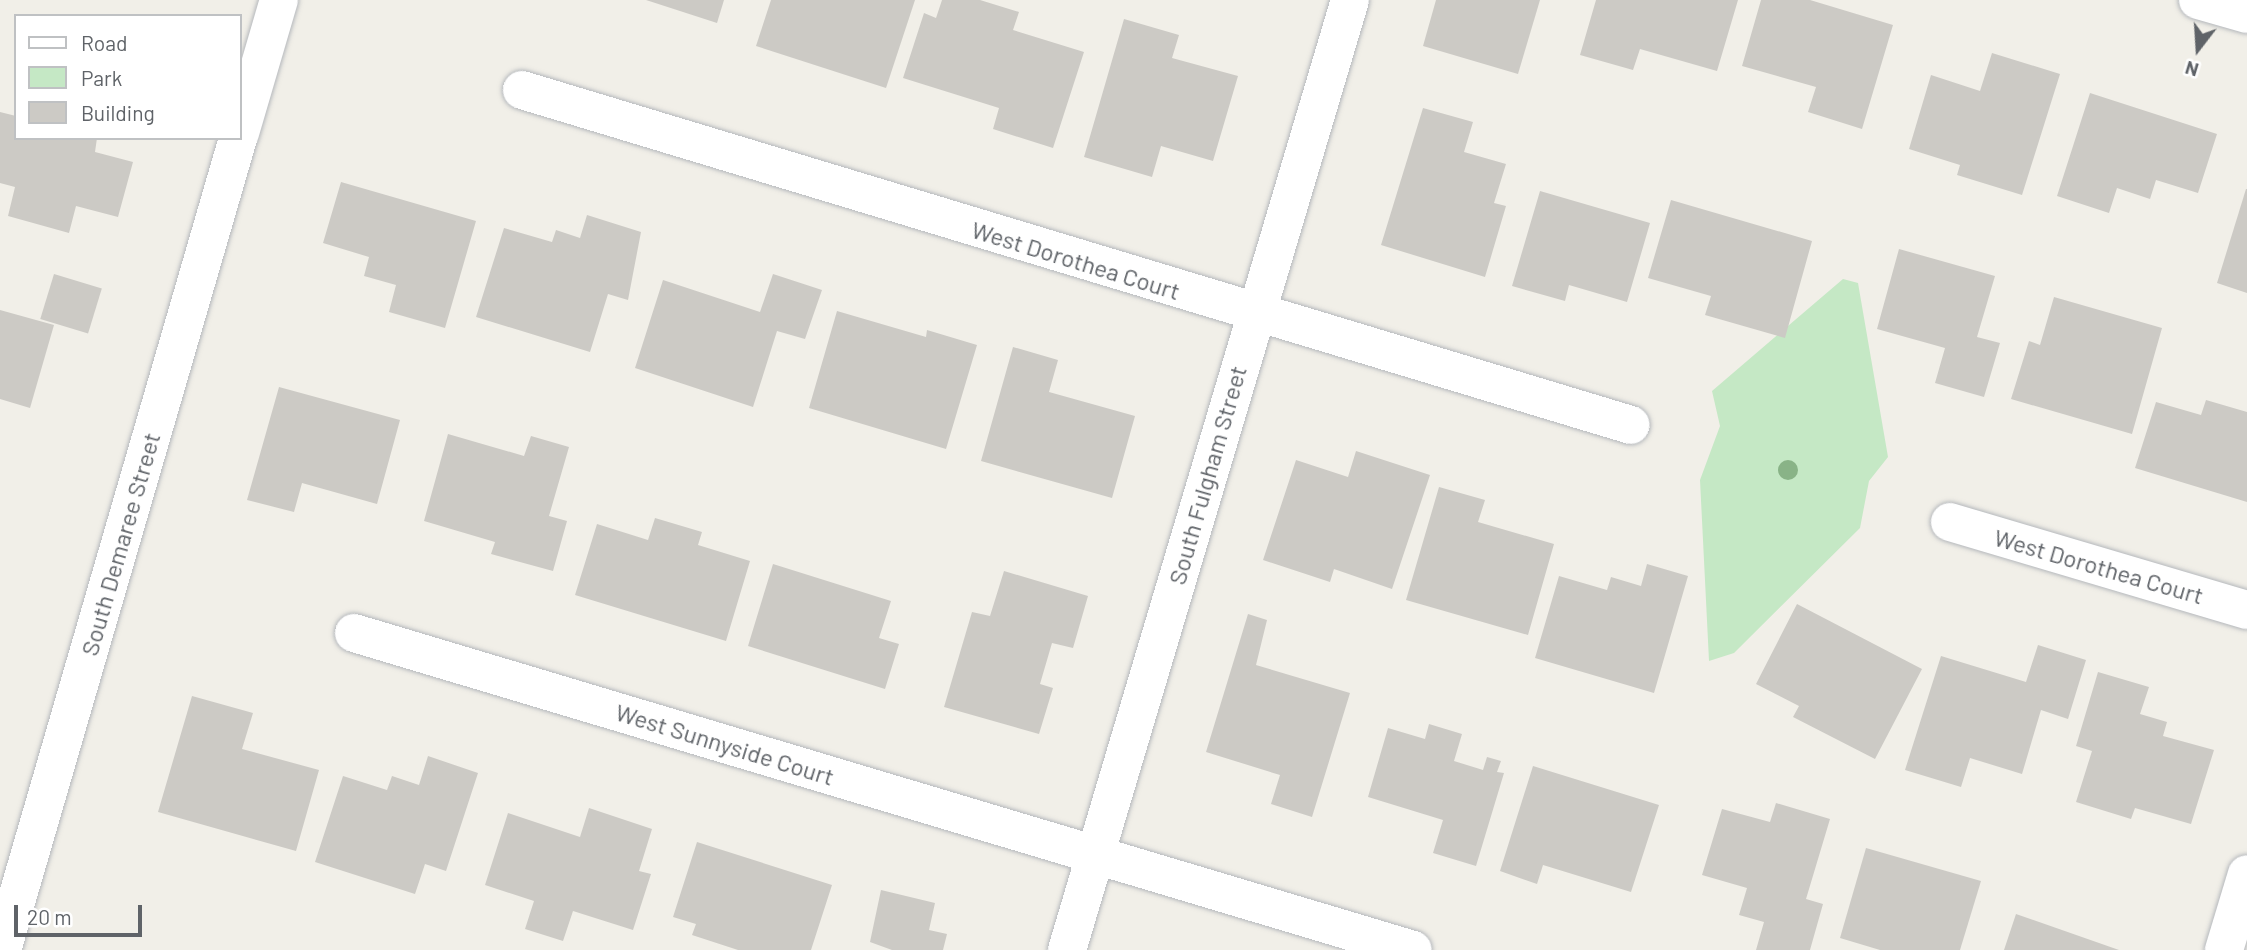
<!DOCTYPE html>
<style>
body{margin:0}
#map{position:relative;width:2247px;height:950px;overflow:hidden;background:#f1efe8;font-family:Barlow,sans-serif}
div>[style]{position:absolute}
.green>*{inset:0;background:#c5e8c5}
.building>*{inset:0;background:#cccac5;transform-origin:0 0}
.roads{filter:drop-shadow(0 0 2px #b5b8bc) drop-shadow(0 0 2px #b5b8bc)}
.minor>*{height:38px;margin:-19px;padding:0 19px;transform-origin:19px;border-radius:19px;background:#fff}
.secondary>*{height:38px;margin:-19px;padding:0 19px;transform-origin:19px;border-radius:19px;background:#fff}
.trees>*{width:20px;height:20px;margin:-10px;border-radius:50%;background:#89b387}
span{translate:-50% -50%;white-space:nowrap;text-align:center;line-height:1.15;-webkit-text-stroke:6px #fff;paint-order:stroke}
.street-label{font-size:24px;color:#5f6368}
.legend{position:absolute;left:14px;top:14px;width:228px;height:126px;box-sizing:border-box;background:#fff;border:2px solid #bfc1c3;margin:0;padding:9px 12px;list-style:none;font-size:21px;color:#5f6368}
.legend li{display:flex;align-items:center;gap:14px;height:35px}
.legend b{width:35px;border:2px solid #bfc1c3}
.north{position:absolute;left:2163px;top:14px;width:70px;height:70px;-webkit-text-stroke:5px #fff;paint-order:stroke;rotate:197deg;font-size:19px;font-weight:700;line-height:28px;text-align:center;color:#5f6368}
.north::after{content:'';display:block;margin:auto;width:24px;height:32px;background:#5f6368;clip-path:polygon(50% 0,100% 100%,50% 72%,0 100%)}
.scale{position:absolute;left:14px;top:905px;width:128px;height:32px;box-sizing:border-box;border:4px solid #5f6368;border-top:0;padding-left:9px;font-size:21px;line-height:24px;white-space:nowrap;color:#5f6368;-webkit-text-stroke:5px #fff;paint-order:stroke}
</style>
<div id="map">
<div class="green">
<div style="clip-path:polygon(1843px 279px,1858px 283px,1888px 457px,1869px 481px,1860px 528px,1734px 653px,1709px 661px,1700px 480px,1720px 426px,1712px 391px)"></div>
</div>
<div class="building">
<div style="clip-path:polygon(646px 0,724px 0,717px 23px)"></div>
<div style="clip-path:polygon(771px 0,915px 0,886px 88px,756px 46px)"></div>
<div style="clip-path:polygon(942px 0,980px 0,1019px 12px,1013px 30px,1084px 52px,1053px 148px,993px 129px,999px 108px,903px 78px,924px 13px,936px 18px)"></div>
<div style="clip-path:polygon(1436px 0,1540px 0,1518px 74px,1423px 46px)"></div>
<div style="clip-path:polygon(1596px 0,1738px 0,1717px 71px,1640px 49px,1633px 70px,1580px 55px)"></div>
<div style="clip-path:polygon(1761px 0,1810px 0,1893px 25px,1862px 129px,1808px 112px,1816px 87px,1742px 66px)"></div>
<div style="clip-path:polygon(1124px 19px,1179px 35px,1172px 58px,1238px 76px,1213px 161px,1161px 146px,1152px 177px,1084px 157px)"></div>
<div style="clip-path:polygon(1992px 53px,2060px 74px,2022px 195px,1957px 175px,1960px 165px,1909px 149px,1931px 75px,1980px 91px)"></div>
<div style="clip-path:polygon(2090px 93px,2217px 134px,2198px 193px,2156px 180px,2150px 199px,2117px 188px,2109px 213px,2057px 196px)"></div>
<div style="clip-path:polygon(1423px 108px,1473px 122px,1464px 152px,1506px 164px,1494px 203px,1506px 206px,1485px 277px,1381px 245px)"></div>
<div style="clip-path:polygon(0 112px,16px 116px,16px 138px,97px 138px,95px 152px,133px 162px,118px 217px,76px 206px,69px 233px,8px 216px,15px 187px,0 183px)"></div>
<div style="clip-path:polygon(341px 182px,476px 221px,445px 328px,389px 312px,396px 285px,364px 276px,369px 257px,323px 243px)"></div>
<div style="clip-path:polygon(2246px 189px,2247px 189px,2247px 293px,2217px 283px)"></div>
<div style="clip-path:polygon(1540px 191px,1650px 223px,1627px 302px,1569px 285px,1565px 301px,1512px 286px)"></div>
<div style="clip-path:polygon(1671px 200px,1812px 241px,1785px 338px,1705px 315px,1711px 296px,1648px 278px)"></div>
<div style="clip-path:polygon(587px 215px,641px 232px,628px 300px,608px 294px,590px 352px,476px 317px,504px 228px,552px 242px,556px 230px,580px 238px)"></div>
<div style="clip-path:polygon(1899px 249px,1995px 276px,1977px 337px,2000px 343px,1984px 397px,1935px 383px,1945px 348px,1877px 329px)"></div>
<div style="left:54px;top:274px;width:50px;height:47px;rotate:17deg"></div>
<div style="clip-path:polygon(773px 274px,822px 290px,805px 339px,777px 331px,753px 407px,635px 368px,663px 280px,760px 312px)"></div>
<div style="clip-path:polygon(2054px 297px,2162px 328px,2132px 434px,2011px 399px,2029px 341px,2040px 345px)"></div>
<div style="clip-path:polygon(0 310px,54px 325px,30px 408px,0 399px)"></div>
<div style="clip-path:polygon(837px 311px,926px 337px,927px 330px,977px 345px,946px 449px,809px 408px)"></div>
<div style="clip-path:polygon(1013px 347px,1058px 360px,1049px 392px,1135px 416px,1112px 498px,981px 461px)"></div>
<div style="clip-path:polygon(279px 387px,400px 420px,377px 504px,302px 483px,294px 512px,247px 500px)"></div>
<div style="clip-path:polygon(2206px 400px,2247px 412px,2247px 502px,2135px 468px,2156px 402px,2201px 415px)"></div>
<div style="clip-path:polygon(448px 434px,524px 456px,531px 436px,569px 447px,549px 516px,567px 521px,553px 571px,491px 554px,495px 542px,424px 521px)"></div>
<div style="clip-path:polygon(1356px 451px,1430px 475px,1392px 589px,1334px 569px,1330px 582px,1263px 560px,1296px 460px,1348px 477px)"></div>
<div style="clip-path:polygon(1439px 487px,1485px 500px,1478px 522px,1554px 544px,1528px 635px,1406px 600px)"></div>
<div style="clip-path:polygon(655px 518px,702px 532px,698px 545px,750px 561px,726px 641px,575px 595px,597px 524px,648px 540px)"></div>
<div style="clip-path:polygon(773px 564px,891px 601px,879px 638px,899px 644px,885px 689px,748px 646px)"></div>
<div style="clip-path:polygon(1647px 564px,1688px 576px,1654px 693px,1535px 658px,1559px 576px,1607px 590px,1611px 577px,1641px 586px)"></div>
<div style="clip-path:polygon(1004px 571px,1088px 596px,1073px 648px,1052px 643px,1040px 684px,1053px 688px,1039px 734px,944px 707px,972px 612px,990px 616px)"></div>
<div style="clip-path:polygon(1797px 604px,1922px 669px,1875px 759px,1793px 717px,1799px 706px,1756px 684px)"></div>
<div style="clip-path:polygon(1248px 614px,1267px 620px,1256px 665px,1350px 693px,1312px 817px,1271px 804px,1280px 775px,1206px 752px)"></div>
<div style="clip-path:polygon(2038px 645px,2086px 660px,2068px 719px,2041px 710px,2022px 774px,1970px 758px,1961px 787px,1905px 770px,1941px 656px,2026px 682px)"></div>
<div style="clip-path:polygon(2098px 672px,2149px 687px,2140px 714px,2167px 722px,2163px 736px,2214px 750px,2191px 824px,2135px 808px,2131px 819px,2076px 802px,2092px 751px,2076px 746px)"></div>
<div style="clip-path:polygon(192px 696px,253px 713px,242px 749px,319px 770px,296px 851px,158px 812px)"></div>
<div style="clip-path:polygon(1429px 724px,1462px 734px,1454px 761px,1483px 770px,1487px 757px,1501px 761px,1497px 772px,1504px 773px,1476px 866px,1433px 853px,1443px 820px,1368px 797px,1388px 728px,1425px 739px)"></div>
<div style="clip-path:polygon(428px 756px,478px 773px,446px 871px,425px 864px,415px 894px,315px 862px,343px 776px,387px 790px,392px 776px,419px 785px)"></div>
<div style="clip-path:polygon(1533px 766px,1659px 805px,1631px 892px,1543px 865px,1537px 884px,1500px 871px)"></div>
<div style="clip-path:polygon(1776px 803px,1830px 819px,1806px 899px,1823px 904px,1810px 950px,1756px 950px,1764px 922px,1739px 915px,1747px 888px,1702px 875px,1722px 809px,1770px 822px)"></div>
<div style="clip-path:polygon(589px 808px,652px 829px,639px 871px,651px 874px,633px 930px,573px 911px,563px 941px,525px 929px,534px 901px,485px 885px,508px 813px,580px 837px)"></div>
<div style="clip-path:polygon(697px 842px,832px 885px,811px 950px,738px 950px,692px 935px,696px 924px,673px 917px)"></div>
<div style="clip-path:polygon(1866px 848px,1981px 881px,1960px 950px,1880px 950px,1840px 938px)"></div>
<div style="clip-path:polygon(881px 890px,935px 903px,929px 930px,947px 934px,943px 950px,892px 950px,870px 942px)"></div>
<div style="clip-path:polygon(2016px 914px,2119px 950px,2004px 950px)"></div>
</div>
<div class="roads">
<div class="minor">
<div style="left:2198px;top:0;width:51px;rotate:15.9deg"></div>
<div style="left:522px;top:90px;width:1158px;rotate:16.81deg"></div>
<div style="left:1950px;top:522px;width:310px;rotate:16.5deg"></div>
<div style="left:354px;top:633px;width:1105px;rotate:16.66deg"></div>
<div style="left:1067px;top:950px;width:991px;rotate:-73.41deg"></div>
<div style="left:2224px;top:950px;width:79px;rotate:-73.2deg"></div>
</div>
<div class="secondary">
<div style="left:240px;top:133px;width:139px;rotate:-73.7deg"></div>
<div style="left:2px;top:950px;width:846px;rotate:-73.79deg"></div>
</div>
</div>
<div class="trees">
<div style="left:1788px;top:470px"></div>
</div>
<div class="street-label">
<span style="left:1076px;top:260px;rotate:17deg">West Dorothea Court</span>
<span style="left:1207px;top:475px;rotate:-74deg">South Fulgham Street</span>
<span style="left:120px;top:544px;rotate:-74deg">South Demaree Street</span>
<span style="left:2099px;top:566px;rotate:16deg">West Dorothea Court</span>
<span style="left:725px;top:744px;rotate:17deg">West Sunnyside Court</span>
</div>
<ul class="legend">
<li><b style="height:9px;background:#fff"></b>Road</li>
<li><b style="height:19px;background:#c5e8c5"></b>Park</li>
<li><b style="height:19px;background:#cccac5"></b>Building</li>
</ul>
<div class="north">N</div>
<div class="scale">20 m</div>
</div>
